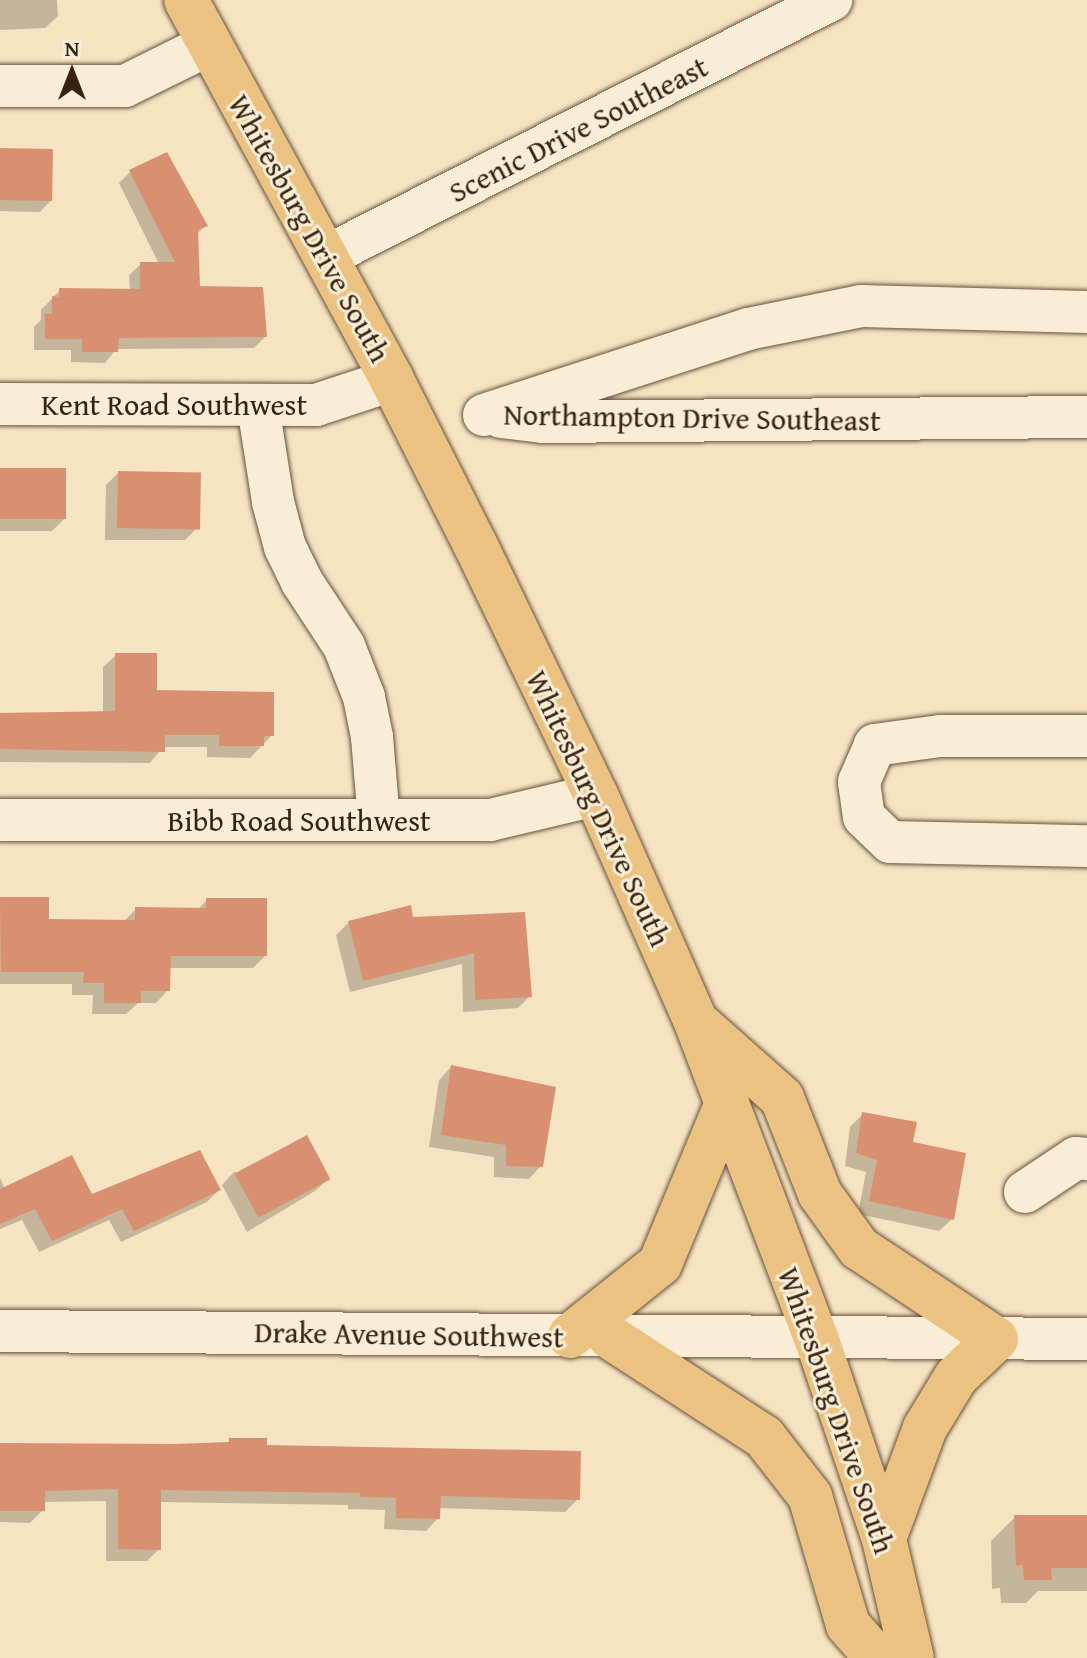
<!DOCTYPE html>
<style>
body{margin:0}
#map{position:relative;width:1087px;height:1658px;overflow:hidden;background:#f6e3c2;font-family:"Gentium Book Plus",serif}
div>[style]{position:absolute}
.shadow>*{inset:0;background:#0003}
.building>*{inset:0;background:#d99071;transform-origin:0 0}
.roads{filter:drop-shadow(0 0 2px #67533c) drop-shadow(0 0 2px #67533c)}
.minor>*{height:42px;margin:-21px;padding:0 21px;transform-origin:21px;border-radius:21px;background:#f9edd7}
.major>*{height:44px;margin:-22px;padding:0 22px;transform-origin:22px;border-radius:22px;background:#ebc281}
span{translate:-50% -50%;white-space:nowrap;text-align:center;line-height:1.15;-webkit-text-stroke:6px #f9edd7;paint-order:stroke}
.street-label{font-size:30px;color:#372310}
.north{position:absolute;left:32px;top:32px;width:80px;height:80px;-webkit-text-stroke:6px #f9edd7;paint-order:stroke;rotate:0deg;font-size:22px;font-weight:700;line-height:32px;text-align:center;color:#372310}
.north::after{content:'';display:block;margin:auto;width:28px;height:36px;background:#372310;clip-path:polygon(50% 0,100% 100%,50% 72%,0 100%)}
</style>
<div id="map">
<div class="shadow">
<div style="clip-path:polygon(0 0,57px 0,58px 16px,45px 28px,0 30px)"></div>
<div style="clip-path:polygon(0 150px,52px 199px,40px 212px,0 211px)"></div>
<div style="clip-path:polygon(130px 172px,205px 226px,196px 235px,198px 288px,265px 337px,254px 348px,116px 349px,105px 363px,71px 362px,71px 350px,34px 350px,34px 327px,41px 320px,41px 310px,60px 290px,130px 291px,129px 275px,141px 264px,159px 264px,119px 183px)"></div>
<div style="clip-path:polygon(0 470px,64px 519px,52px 531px,0 531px)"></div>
<div style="clip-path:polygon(118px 473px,198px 527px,185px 540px,105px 540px,106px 485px)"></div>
<div style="clip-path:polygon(116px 655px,155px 692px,272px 735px,250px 758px,207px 757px,207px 747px,163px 747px,150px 763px,0 762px,0 714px,103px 714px,103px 667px)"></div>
<div style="clip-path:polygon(47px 899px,47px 921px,123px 922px,136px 909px,197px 910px,207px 900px,265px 956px,253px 968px,169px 968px,168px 990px,156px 1003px,138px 1003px,126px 1014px,92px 1014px,93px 995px,72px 995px,72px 984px,0 984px,0 900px)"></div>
<div style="clip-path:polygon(524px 914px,530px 996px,518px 1008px,463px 1012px,462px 964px,350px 992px,336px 935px,349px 922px)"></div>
<div style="clip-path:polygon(451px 1067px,541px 1166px,529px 1179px,494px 1177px,494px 1157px,429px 1147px,439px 1080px)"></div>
<div style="clip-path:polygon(863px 1114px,911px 1143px,952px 1219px,939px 1231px,858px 1214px,866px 1172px,845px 1166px,850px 1127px)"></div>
<div style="clip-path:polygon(234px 1172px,328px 1179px,315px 1191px,247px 1232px,222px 1185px)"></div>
<div style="clip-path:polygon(0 1178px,5px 1189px,91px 1197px,219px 1190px,207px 1202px,121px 1242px,109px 1220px,39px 1252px,22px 1220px,0 1229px)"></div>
<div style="clip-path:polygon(0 1444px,265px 1447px,578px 1499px,565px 1512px,439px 1508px,438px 1518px,426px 1531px,384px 1529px,385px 1510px,348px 1509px,348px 1505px,159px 1502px,159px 1549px,147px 1561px,106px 1561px,106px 1501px,43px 1502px,43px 1510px,30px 1523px,0 1522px)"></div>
<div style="clip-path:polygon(1087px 1516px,1087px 1591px,1038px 1591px,1026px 1603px,1001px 1603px,1000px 1588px,992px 1589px,991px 1541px,1015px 1517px)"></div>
</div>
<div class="building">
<div style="left:0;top:148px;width:53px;height:52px;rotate:1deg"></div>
<div style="clip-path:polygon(167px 152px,208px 226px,198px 230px,200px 286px,263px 287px,267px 337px,119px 338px,118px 352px,82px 352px,82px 339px,45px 339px,45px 314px,52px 314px,52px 296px,59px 297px,59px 288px,140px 289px,140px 262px,175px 262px,129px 170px)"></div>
<div style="left:0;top:468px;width:66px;height:51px"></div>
<div style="left:118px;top:471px;width:83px;height:57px;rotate:1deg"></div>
<div style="clip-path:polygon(115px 653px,157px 653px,157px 690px,274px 692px,274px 736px,264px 736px,264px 746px,219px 746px,219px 735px,165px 735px,165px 752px,0 749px,0 713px,115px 711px)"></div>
<div style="clip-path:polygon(0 897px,49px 897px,49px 919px,135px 920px,135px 907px,206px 908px,206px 898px,267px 898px,267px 956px,171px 956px,170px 991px,141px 991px,141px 1003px,104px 1003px,104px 983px,83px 983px,84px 972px,1px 972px)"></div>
<div style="clip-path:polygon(411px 905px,413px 917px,525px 912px,532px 997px,475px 1000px,474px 953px,363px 981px,348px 921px)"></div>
<div style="clip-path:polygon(451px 1065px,556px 1087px,543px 1167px,506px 1166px,506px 1145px,441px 1135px)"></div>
<div style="clip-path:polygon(862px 1112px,917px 1122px,913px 1142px,966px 1153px,954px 1220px,869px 1201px,877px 1160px,856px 1153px)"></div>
<div style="left:307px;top:1135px;width:50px;height:82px;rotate:62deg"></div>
<div style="clip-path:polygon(200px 1150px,221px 1190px,134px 1231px,122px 1209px,52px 1241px,35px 1209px,0 1224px,0 1189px,72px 1155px,92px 1194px)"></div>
<div style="clip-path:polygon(229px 1438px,267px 1438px,267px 1445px,581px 1451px,580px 1500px,441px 1496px,440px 1519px,396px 1518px,396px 1498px,360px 1497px,360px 1493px,161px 1490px,161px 1550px,118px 1549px,118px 1489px,45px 1491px,45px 1511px,0 1511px,0 1443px,174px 1444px,229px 1442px)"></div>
<div style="clip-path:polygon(1014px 1515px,1087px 1515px,1087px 1568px,1051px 1568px,1052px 1580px,1024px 1580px,1023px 1565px,1016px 1566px)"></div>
</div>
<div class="roads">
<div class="minor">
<div style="left:0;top:86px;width:125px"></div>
<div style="left:125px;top:86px;width:95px;rotate:-26.3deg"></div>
<div style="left:325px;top:257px;width:568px;rotate:-26.93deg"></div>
<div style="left:0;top:404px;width:316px;rotate:0.2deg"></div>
<div style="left:316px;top:405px;width:80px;rotate:-18.2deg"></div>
<div style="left:258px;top:406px;width:97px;rotate:81.1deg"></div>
<div style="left:273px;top:502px;width:47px;rotate:75.1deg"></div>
<div style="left:285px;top:547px;width:39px;rotate:64deg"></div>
<div style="left:302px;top:582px;width:77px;rotate:56.7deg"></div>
<div style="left:344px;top:646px;width:55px;rotate:68.6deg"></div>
<div style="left:364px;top:697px;width:41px;rotate:78.7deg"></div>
<div style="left:372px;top:737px;width:83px;rotate:85.2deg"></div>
<div style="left:484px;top:415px;width:278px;rotate:-18deg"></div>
<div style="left:748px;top:329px;width:115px;rotate:-11.5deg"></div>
<div style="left:861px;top:306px;width:226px;rotate:1.5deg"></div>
<div style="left:501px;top:417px;width:42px;rotate:6.8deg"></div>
<div style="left:543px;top:422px;width:544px;rotate:-0.53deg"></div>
<div style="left:1087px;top:736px;width:147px;rotate:180deg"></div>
<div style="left:940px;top:736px;width:66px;rotate:172.1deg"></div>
<div style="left:875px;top:745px;width:40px;rotate:113.4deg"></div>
<div style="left:859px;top:782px;width:35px;rotate:82deg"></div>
<div style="left:864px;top:817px;width:36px;rotate:44deg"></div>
<div style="left:890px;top:842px;width:197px;rotate:1.2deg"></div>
<div style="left:0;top:820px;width:490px"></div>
<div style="left:490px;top:820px;width:109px;rotate:-13.3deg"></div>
<div style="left:1025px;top:1192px;width:61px;rotate:-33.7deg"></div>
<div style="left:1076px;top:1158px;width:11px;rotate:5deg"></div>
<div style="left:0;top:1331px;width:1087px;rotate:0.42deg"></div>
</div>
<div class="major">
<div style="left:186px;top:0;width:432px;rotate:61.5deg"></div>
<div style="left:392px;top:380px;width:186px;rotate:63.2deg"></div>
<div style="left:476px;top:546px;width:276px;rotate:64.3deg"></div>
<div style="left:596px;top:795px;width:248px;rotate:66.2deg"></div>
<div style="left:696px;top:1022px;width:340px;rotate:69.2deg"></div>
<div style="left:817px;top:1340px;width:210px;rotate:71.4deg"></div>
<div style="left:884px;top:1539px;width:122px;rotate:76.8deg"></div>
<div style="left:701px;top:1026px;width:108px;rotate:41.6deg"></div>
<div style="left:782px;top:1098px;width:103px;rotate:68.4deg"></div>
<div style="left:820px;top:1194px;width:67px;rotate:54.2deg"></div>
<div style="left:859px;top:1248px;width:164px;rotate:33.6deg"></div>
<div style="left:996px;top:1339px;width:55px;rotate:136.5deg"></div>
<div style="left:956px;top:1377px;width:60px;rotate:121.3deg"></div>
<div style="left:925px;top:1428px;width:118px;rotate:110.3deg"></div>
<div style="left:570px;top:1336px;width:115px;rotate:-38.7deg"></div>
<div style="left:660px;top:1264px;width:174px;rotate:-67.4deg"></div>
<div style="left:610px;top:1337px;width:184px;rotate:33deg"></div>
<div style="left:764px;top:1437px;width:75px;rotate:52.1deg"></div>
<div style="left:810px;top:1496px;width:134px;rotate:73.6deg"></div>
<div style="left:848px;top:1625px;width:44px;rotate:48.7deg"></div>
</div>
</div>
<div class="street-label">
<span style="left:578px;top:129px;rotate:-27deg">Scenic Drive Southeast</span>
<span style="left:310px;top:228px;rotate:61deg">Whitesburg Drive South</span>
<span style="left:174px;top:404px">Kent Road Southwest</span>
<span style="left:692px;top:417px;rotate:1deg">Northampton Drive Southeast</span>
<span style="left:599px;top:808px;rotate:65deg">Whitesburg Drive South</span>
<span style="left:299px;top:820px">Bibb Road Southwest</span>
<span style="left:409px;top:1334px;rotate:1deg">Drake Avenue Southwest</span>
<span style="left:837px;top:1410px;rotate:71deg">Whitesburg Drive South</span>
</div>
<div class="north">N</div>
</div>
